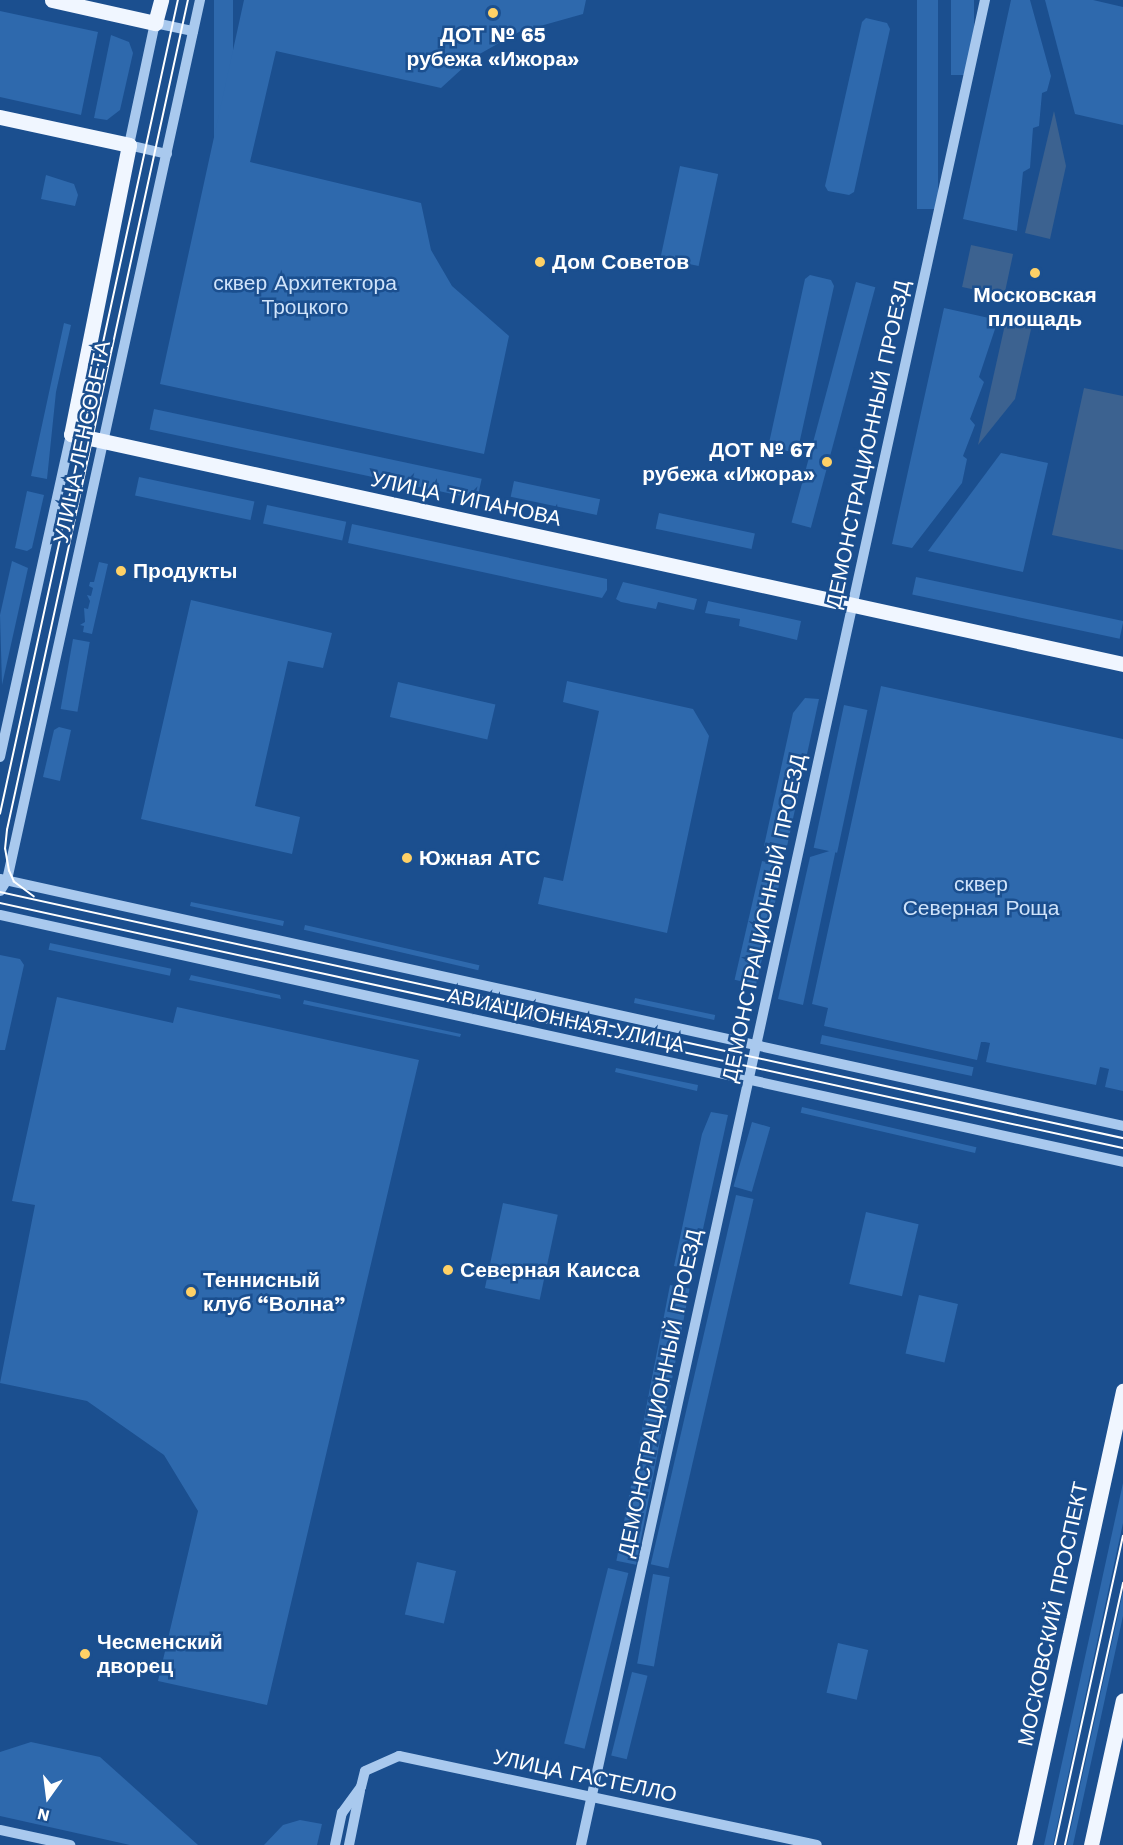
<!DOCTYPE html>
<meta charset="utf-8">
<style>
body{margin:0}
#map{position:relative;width:1123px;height:1845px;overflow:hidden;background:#1b4f8f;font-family:"Work Sans",sans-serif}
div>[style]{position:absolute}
.green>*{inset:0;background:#2e69ad;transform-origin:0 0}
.water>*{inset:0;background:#3c6290;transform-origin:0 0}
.minor>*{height:10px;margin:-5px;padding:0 5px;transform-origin:5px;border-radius:5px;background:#a9c9ee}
.major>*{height:15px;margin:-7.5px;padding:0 7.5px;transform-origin:7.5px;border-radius:7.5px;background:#f0f6ff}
.tram>*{height:1.5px;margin:-0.75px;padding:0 0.75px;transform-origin:0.75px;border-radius:0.75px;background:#fff}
.dots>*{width:16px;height:16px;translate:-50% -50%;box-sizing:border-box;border:3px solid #1b4f8f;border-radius:50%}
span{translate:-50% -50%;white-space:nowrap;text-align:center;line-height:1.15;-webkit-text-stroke:5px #1b4f8f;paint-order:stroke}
.poi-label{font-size:21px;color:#fff;font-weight:700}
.left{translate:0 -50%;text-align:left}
.right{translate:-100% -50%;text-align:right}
.park-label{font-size:21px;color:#cfe3fa}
.street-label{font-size:21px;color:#fff}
.north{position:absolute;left:18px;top:1767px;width:60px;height:60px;-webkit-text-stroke:4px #1b4f8f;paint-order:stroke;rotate:194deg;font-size:16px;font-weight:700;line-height:24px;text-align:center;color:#fff}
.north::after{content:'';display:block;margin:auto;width:21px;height:27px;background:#fff;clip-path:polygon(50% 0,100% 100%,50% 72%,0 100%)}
</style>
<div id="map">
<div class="green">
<div style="left:214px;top:0;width:19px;height:388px"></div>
<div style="clip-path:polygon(244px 0,586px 0,583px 14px,519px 32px,476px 56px,441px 88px,276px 51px,250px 162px,421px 203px,431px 250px,452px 286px,509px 336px,484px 454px,160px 384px)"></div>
<div style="left:917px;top:0;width:21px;height:209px"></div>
<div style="left:951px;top:0;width:23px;height:75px"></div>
<div style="clip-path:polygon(1011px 0,1030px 0,1051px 76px,1047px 91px,1042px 93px,1039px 126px,1033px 128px,1030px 168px,1023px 172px,1017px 231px,963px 219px)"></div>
<div style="clip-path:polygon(1045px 0,1093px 0,1123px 7px,1123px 125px,1075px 114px)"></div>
<div style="clip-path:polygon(0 11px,98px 32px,81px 115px,0 97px)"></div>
<div style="clip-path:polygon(866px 18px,887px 23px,890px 29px,854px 192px,849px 195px,828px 191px,825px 186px,862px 22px)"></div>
<div style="clip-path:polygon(111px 35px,129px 42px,133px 53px,120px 110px,107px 120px,94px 118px)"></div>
<div style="left:680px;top:166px;width:39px;height:94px;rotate:12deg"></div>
<div style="clip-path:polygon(46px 175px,74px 184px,78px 195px,75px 206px,41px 199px)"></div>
<div style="clip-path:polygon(810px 275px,831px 280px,834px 286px,798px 449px,793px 452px,772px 448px,769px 443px,805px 279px)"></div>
<div style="left:856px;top:282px;width:20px;height:249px;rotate:15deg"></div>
<div style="clip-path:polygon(944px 308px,998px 320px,979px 377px,984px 382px,970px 419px,975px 425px,963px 456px,967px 459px,962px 483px,912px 548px,892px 544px)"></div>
<div style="clip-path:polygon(64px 323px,71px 325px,56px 392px,47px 479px,31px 476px)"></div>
<div style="left:154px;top:409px;width:335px;height:21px;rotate:12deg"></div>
<div style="clip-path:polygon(1001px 453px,1048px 463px,1023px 572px,928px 551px)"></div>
<div style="left:139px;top:477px;width:118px;height:19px;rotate:12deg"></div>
<div style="left:514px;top:481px;width:88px;height:16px;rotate:12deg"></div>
<div style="clip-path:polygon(27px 491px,44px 495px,32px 548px,27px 551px,15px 548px)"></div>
<div style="left:267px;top:505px;width:81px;height:19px;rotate:12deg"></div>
<div style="left:659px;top:513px;width:98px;height:16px;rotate:12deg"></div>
<div style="clip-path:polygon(352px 524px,607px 579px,607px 590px,602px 598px,348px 543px)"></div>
<div style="clip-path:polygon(12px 561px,28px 568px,2px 685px,0 615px)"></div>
<div style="clip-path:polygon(99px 562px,108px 564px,92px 634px,83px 632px,84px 626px,80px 625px,85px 622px,84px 608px,88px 609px,90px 601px,87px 595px,91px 596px,93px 588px,89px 586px,90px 582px,94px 582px)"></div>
<div style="left:916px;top:577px;width:212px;height:18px;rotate:12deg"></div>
<div style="clip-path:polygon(623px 582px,697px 599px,694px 610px,658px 602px,656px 609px,621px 602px,616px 599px)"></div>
<div style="clip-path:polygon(191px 600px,332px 633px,323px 668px,288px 661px,255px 806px,300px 817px,292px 854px,141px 819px)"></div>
<div style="clip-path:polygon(708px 601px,801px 621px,797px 640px,739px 626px,740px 619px,705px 613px)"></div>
<div style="left:73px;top:639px;width:17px;height:71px;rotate:10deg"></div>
<div style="clip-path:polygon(567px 681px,693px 709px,709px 736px,667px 933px,538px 904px,544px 877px,563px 881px,599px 711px,563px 702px)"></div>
<div style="left:398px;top:682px;width:100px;height:36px;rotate:13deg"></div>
<div style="clip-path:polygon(881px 686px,1123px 739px,1123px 1091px,1105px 1087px,1109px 1069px,1105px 1068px,1100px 1067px,1096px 1085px,986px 1062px,990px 1043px,985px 1042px,981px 1042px,977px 1060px,824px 1026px,828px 1008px,812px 1004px)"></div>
<div style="clip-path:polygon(805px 698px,819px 699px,786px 851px,764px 846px,793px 713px)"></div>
<div style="left:844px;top:705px;width:24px;height:146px;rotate:12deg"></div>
<div style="clip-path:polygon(59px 727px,71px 730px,60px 781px,43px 777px,54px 730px)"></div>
<div style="clip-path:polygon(836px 849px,803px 1005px,778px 999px,810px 857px)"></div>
<div style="left:762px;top:861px;width:22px;height:122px;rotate:13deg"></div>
<div style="clip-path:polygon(191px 902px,284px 921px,283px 926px,190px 906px)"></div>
<div style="left:305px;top:925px;width:179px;height:5px;rotate:13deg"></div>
<div style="left:50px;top:943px;width:124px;height:7px;rotate:12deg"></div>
<div style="clip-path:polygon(0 955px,20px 959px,24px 965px,5px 1050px,0 1050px)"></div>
<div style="clip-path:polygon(191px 975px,280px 995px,281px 999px,189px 980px)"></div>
<div style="clip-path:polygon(57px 997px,173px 1023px,177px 1007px,419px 1060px,267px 1705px,158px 1681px,198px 1511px,164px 1455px,87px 1401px,0 1383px,35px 1205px,12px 1201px)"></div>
<div style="left:635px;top:998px;width:82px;height:5px;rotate:12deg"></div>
<div style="clip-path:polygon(304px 1000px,461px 1034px,460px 1037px,303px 1004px)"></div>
<div style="left:822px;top:1035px;width:155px;height:9px;rotate:12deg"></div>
<div style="clip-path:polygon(616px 1068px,698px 1085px,697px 1091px,615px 1072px)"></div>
<div style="left:802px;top:1107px;width:179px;height:6px;rotate:13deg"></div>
<div style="clip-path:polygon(711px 1112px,728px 1115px,694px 1270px,674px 1266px,702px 1134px)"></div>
<div style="left:752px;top:1122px;width:19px;height:67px;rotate:16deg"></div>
<div style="left:736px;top:1195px;width:18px;height:379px;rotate:13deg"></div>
<div style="left:503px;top:1203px;width:56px;height:87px;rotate:12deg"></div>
<div style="left:866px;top:1212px;width:54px;height:74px;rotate:13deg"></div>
<div style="left:670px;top:1285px;width:20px;height:281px;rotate:11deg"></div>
<div style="left:919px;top:1295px;width:40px;height:60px;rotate:13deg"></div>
<div style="clip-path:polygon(1123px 1483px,1123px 1523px,1053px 1845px,1044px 1845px)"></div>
<div style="left:417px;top:1562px;width:40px;height:54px;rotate:13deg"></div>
<div style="left:608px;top:1568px;width:21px;height:181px;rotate:14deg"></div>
<div style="left:653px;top:1574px;width:17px;height:91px;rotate:10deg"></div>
<div style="clip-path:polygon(1123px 1592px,1123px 1616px,1073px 1845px,1067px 1845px)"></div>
<div style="left:838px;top:1643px;width:31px;height:51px;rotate:13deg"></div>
<div style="left:632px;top:1672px;width:16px;height:86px;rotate:14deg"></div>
<div style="clip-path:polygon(31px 1742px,100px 1757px,198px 1845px,130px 1845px,0 1816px,0 1752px)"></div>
<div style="clip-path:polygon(300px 1820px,322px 1824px,317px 1845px,264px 1845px,283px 1825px)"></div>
</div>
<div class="water">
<div style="clip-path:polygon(1054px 111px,1066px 166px,1050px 239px,1025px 233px)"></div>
<div style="left:971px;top:245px;width:43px;height:43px;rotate:12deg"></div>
<div style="clip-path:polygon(1006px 320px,1032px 325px,1015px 399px,978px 445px)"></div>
<div style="clip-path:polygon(1084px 388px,1123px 396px,1123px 550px,1052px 535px)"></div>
</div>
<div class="minor">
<div style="left:167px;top:154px;width:39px;rotate:-167deg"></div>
<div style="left:129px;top:145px;width:125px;rotate:-78deg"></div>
<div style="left:155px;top:23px;width:39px;rotate:12deg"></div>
<div style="left:0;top:757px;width:331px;rotate:-77.6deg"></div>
<div style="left:0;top:879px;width:1150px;rotate:12.4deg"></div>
<div style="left:0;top:891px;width:13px;rotate:-58deg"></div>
<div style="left:7px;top:880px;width:901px;rotate:-77.63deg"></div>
<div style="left:0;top:915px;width:1150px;rotate:12.4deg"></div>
<div style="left:0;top:1830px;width:72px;rotate:12.1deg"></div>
<div style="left:335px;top:1845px;width:33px;rotate:-78deg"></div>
<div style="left:342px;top:1813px;width:32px;rotate:-54deg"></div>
<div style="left:361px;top:1787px;width:16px;rotate:-76deg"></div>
<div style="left:365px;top:1771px;width:37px;rotate:-24deg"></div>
<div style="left:399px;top:1756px;width:427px;rotate:12deg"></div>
<div style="left:349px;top:1845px;width:55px;rotate:-78.5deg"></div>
<div style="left:581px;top:1845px;width:1889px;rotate:-77.65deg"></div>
</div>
<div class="major">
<div style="left:52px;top:0;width:106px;rotate:12.6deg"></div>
<div style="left:155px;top:23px;width:24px;rotate:-75deg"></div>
<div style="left:0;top:117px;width:132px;rotate:12.2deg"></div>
<div style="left:129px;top:145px;width:295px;rotate:101.3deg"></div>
<div style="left:71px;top:434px;width:1077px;rotate:12.33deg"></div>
<div style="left:1024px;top:1845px;width:465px;rotate:-77.7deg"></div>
<div style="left:1091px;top:1845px;width:148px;rotate:-77.6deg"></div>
</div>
<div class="tram">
<div style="left:0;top:814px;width:833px;rotate:-77.67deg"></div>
<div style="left:0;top:892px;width:1150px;rotate:12.36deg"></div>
<div style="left:34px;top:897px;width:25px;rotate:-143deg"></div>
<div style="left:14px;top:882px;width:12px;rotate:-114deg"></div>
<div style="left:9px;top:871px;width:22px;rotate:-100deg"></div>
<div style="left:5px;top:849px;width:19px;rotate:-84deg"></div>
<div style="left:7px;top:830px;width:850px;rotate:-77.7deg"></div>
<div style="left:0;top:903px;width:1149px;rotate:12.31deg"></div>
<div style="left:1055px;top:1845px;width:316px;rotate:-77.6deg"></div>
<div style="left:1065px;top:1845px;width:268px;rotate:-77.5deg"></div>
</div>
<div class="dots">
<div style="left:493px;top:13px;background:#ffd166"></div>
<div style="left:540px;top:262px;background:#ffd166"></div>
<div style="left:1035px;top:273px;background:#ffd166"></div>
<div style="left:827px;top:462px;background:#ffd166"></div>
<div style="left:121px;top:571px;background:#ffd166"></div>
<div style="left:407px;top:858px;background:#ffd166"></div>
<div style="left:448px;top:1270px;background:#ffd166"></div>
<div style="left:191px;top:1292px;background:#ffd166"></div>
<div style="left:85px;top:1654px;background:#ffd166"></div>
</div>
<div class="poi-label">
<span style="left:493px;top:47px">ДОТ № 65<br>рубежа «Ижора»</span>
<span class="left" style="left:552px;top:262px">Дом Советов</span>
<span style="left:1035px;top:307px">Московская<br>площадь</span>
<span class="right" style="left:815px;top:462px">ДОТ № 67<br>рубежа «Ижора»</span>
<span class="left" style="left:133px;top:571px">Продукты</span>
<span class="left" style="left:419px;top:858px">Южная АТС</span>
<span class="left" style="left:460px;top:1270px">Северная Каисса</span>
<span class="left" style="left:203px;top:1292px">Теннисный<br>клуб “Волна”</span>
<span class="left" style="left:97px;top:1654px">Чесменский<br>дворец</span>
</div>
<div class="park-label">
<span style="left:305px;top:295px">сквер Архитектора<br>Троцкого</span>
<span style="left:981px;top:896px">сквер<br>Северная Роща</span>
</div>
<div class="street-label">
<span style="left:82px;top:442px;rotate:-78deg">УЛИЦА ЛЕНСОВЕТА</span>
<span style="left:868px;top:444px;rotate:-78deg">ДЕМОНСТРАЦИОННЫЙ ПРОЕЗД</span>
<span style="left:466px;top:499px;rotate:12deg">УЛИЦА ТИПАНОВА</span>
<span style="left:764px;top:918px;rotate:-78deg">ДЕМОНСТРАЦИОННЫЙ ПРОЕЗД</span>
<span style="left:566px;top:1020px;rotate:12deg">АВИАЦИОННАЯ УЛИЦА</span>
<span style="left:660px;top:1393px;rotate:-78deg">ДЕМОНСТРАЦИОННЫЙ ПРОЕЗД</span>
<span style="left:1053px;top:1614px;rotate:-78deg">МОСКОВСКИЙ ПРОСПЕКТ</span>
<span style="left:585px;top:1776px;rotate:12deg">УЛИЦА ГАСТЕЛЛО</span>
</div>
<div class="north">N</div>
</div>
